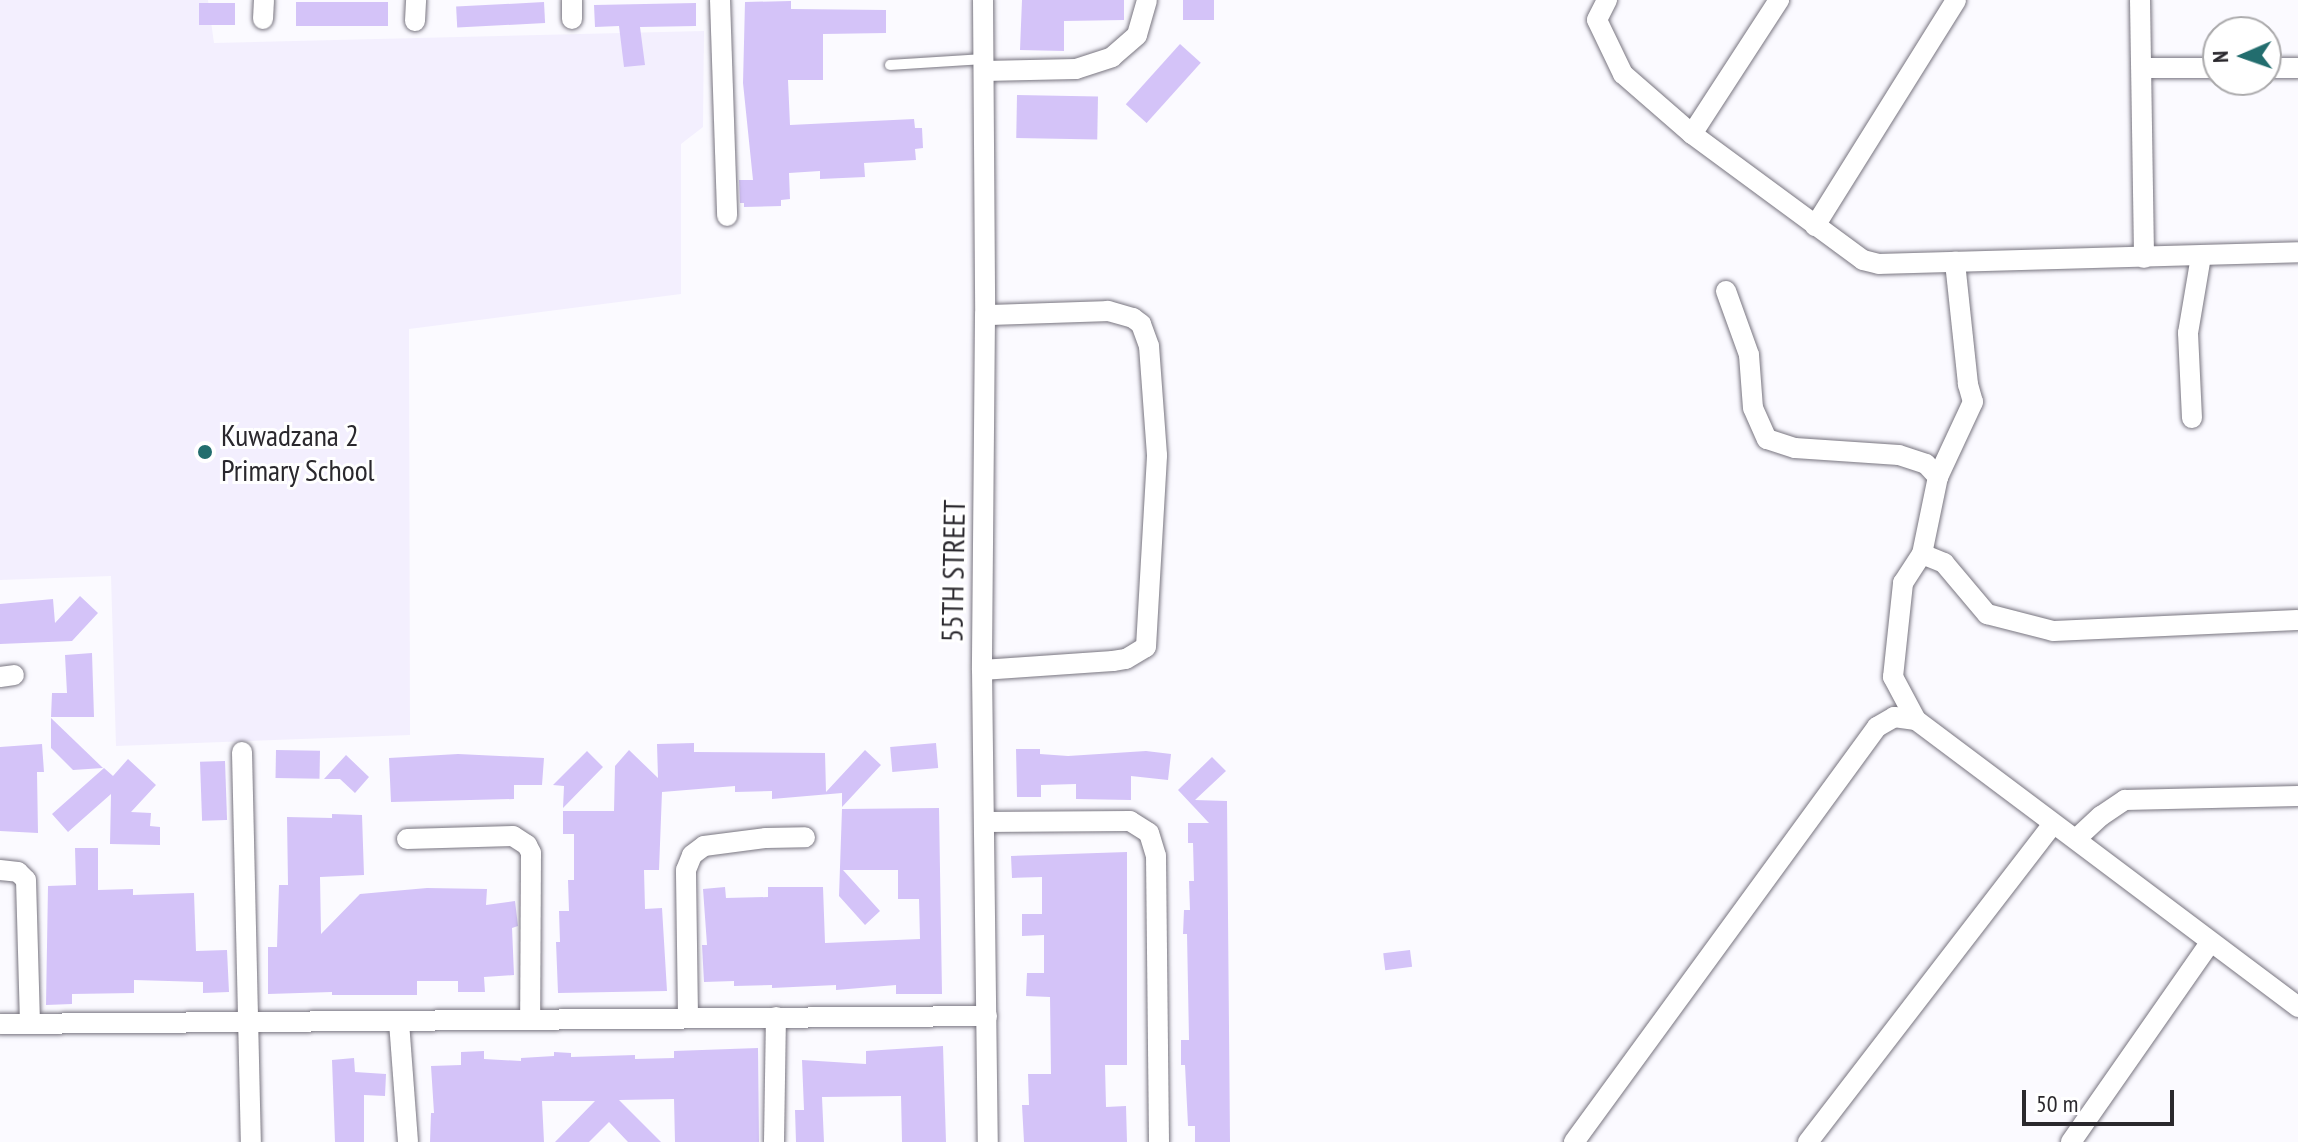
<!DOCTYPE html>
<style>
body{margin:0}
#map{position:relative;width:2298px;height:1142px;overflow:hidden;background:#fbfaff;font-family:"PT Sans Narrow",sans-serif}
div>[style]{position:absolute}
.built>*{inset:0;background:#f3effe}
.building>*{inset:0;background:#d4c3f8;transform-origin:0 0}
.roads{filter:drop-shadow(0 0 2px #787580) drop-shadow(0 0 2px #787580)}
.lane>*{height:10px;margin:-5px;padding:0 5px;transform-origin:5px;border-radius:5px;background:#fff}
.street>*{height:20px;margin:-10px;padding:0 10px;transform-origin:10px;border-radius:10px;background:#fff}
.dots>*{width:22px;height:22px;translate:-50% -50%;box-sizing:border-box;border:4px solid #fff;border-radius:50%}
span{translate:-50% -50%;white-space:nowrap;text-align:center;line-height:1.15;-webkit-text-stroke:6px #fff;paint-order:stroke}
.poi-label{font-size:30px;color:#2a282d}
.left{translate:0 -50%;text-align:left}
.street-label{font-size:30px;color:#2a282d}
.north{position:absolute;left:2202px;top:16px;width:80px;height:80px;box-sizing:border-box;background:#fff;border:2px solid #aaa9ab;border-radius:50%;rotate:268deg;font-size:22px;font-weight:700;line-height:32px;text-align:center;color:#2a282d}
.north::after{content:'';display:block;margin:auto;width:28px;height:36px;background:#226d6e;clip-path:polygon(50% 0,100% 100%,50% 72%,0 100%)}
.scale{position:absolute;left:2022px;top:1090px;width:152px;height:36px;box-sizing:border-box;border:4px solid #2a282d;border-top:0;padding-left:10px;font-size:24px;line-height:28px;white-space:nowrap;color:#2a282d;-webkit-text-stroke:6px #fff;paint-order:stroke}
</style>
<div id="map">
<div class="built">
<div style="clip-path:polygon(0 0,208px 0,214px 43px,704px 31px,703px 127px,681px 144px,681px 294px,409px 329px,410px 735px,116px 746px,111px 576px,0 580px)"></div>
</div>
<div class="building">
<div style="clip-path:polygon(1022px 0,1124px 0,1124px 20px,1064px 21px,1064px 51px,1020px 50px)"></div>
<div style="left:1183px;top:0;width:31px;height:20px"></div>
<div style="clip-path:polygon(791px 1px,791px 9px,886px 10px,886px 33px,823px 34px,823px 80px,788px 80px,790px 125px,914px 119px,915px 128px,922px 128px,923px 148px,915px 149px,916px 160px,864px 163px,865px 177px,820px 179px,820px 171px,789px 173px,790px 199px,781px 200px,781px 206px,744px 207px,744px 203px,740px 203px,739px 180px,753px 180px,743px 83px,745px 2px)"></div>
<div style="left:388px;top:2px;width:24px;height:92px;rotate:90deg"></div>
<div style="left:544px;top:2px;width:21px;height:88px;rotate:87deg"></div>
<div style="left:199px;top:3px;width:36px;height:22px"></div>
<div style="clip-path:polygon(696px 3px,696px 26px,640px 27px,645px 65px,624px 67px,619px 26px,595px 27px,594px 5px)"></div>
<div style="left:1180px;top:44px;width:28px;height:81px;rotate:42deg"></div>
<div style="left:1017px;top:95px;width:81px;height:43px;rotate:1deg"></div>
<div style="clip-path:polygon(80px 596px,98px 613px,72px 641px,0 644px,0 604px,53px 599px,55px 623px)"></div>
<div style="clip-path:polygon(92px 653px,94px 717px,51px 717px,52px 693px,67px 693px,65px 655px)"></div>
<div style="clip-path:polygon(51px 718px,103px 768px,73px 770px,51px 748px)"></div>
<div style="clip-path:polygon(694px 743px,694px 752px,825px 753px,826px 792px,865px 750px,881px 765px,842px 807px,842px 793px,772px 799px,772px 791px,735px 792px,735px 786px,662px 792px,659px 870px,644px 870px,645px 909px,662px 908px,667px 991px,558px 993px,556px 942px,560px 942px,559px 911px,569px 911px,568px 880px,574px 880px,574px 834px,563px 834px,563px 811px,614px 811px,615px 766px,629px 750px,658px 778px,657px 744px)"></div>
<div style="left:936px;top:743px;width:25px;height:46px;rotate:85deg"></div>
<div style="clip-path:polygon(42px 744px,44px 772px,37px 772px,38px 833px,0 831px,0 747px)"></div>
<div style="clip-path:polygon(1016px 749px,1040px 749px,1040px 754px,1068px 756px,1146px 751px,1171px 754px,1168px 780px,1131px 776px,1131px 800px,1076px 799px,1076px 784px,1041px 785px,1041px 797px,1017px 797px)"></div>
<div style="left:276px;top:750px;width:44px;height:28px;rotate:1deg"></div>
<div style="clip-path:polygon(587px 751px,603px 767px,563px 808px,564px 786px,553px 785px)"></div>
<div style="clip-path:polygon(458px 754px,544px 758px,542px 785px,514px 785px,514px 799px,391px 802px,389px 758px)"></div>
<div style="clip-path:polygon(346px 755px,369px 777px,355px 793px,340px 779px,324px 779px)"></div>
<div style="clip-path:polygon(1212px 757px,1226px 771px,1195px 800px,1227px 801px,1230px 1142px,1195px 1142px,1195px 1126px,1188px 1126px,1185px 1065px,1181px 1065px,1181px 1040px,1189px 1040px,1187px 934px,1183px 934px,1184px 910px,1190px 910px,1189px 881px,1194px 881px,1193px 843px,1188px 843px,1188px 823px,1209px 823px,1178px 790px)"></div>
<div style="clip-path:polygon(128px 759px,156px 785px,131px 812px,151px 813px,150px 826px,160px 827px,160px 845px,110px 844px,111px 794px,68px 832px,52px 814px,104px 768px,113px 776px)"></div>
<div style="left:225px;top:761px;width:59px;height:25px;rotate:88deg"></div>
<div style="clip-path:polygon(939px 808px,942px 994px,896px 994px,896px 985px,836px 990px,836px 985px,772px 988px,772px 985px,734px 986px,734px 981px,704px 982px,702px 945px,707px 945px,703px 889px,725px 887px,726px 898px,768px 897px,768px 887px,823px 887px,825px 943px,920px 939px,919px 899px,898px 899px,898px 870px,843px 870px,880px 911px,865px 925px,839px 896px,842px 809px)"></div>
<div style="clip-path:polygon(332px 814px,362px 815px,364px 875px,320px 877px,321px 934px,360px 894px,427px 888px,487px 889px,486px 905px,515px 901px,518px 926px,512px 928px,514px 975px,484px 977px,485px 992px,458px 992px,458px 981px,417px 981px,417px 995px,332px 995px,332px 992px,268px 994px,268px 947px,277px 947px,279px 885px,288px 885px,287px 817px,332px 818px)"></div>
<div style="clip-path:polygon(75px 848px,98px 848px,98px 890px,133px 889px,133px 895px,194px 893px,196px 951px,227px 950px,229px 992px,203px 993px,203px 982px,134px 980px,134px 993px,72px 994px,72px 1004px,46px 1005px,48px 886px,76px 885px)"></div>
<div style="clip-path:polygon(1127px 852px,1127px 1065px,1105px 1065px,1106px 1107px,1126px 1106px,1127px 1142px,1024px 1142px,1022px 1105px,1029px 1105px,1028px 1074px,1051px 1074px,1050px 997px,1026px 996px,1027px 973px,1044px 973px,1044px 935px,1022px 936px,1022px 914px,1042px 914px,1042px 877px,1012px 878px,1011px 856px)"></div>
<div style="left:1410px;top:950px;width:17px;height:27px;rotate:83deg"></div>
<div style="clip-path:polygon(943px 1046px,946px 1142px,902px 1142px,901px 1096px,822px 1097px,824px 1142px,796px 1142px,795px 1110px,804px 1110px,802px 1060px,866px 1064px,866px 1051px)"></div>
<div style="clip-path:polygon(758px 1048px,759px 1142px,675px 1142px,674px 1099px,619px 1100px,661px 1142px,628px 1142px,609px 1122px,589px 1142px,555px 1142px,595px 1101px,542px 1101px,544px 1142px,430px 1142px,431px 1113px,434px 1113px,431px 1066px,461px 1065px,461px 1052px,484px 1051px,484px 1059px,521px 1061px,521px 1058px,554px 1056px,554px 1052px,571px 1053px,571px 1057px,635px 1055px,635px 1059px,674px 1058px,674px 1051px)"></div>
<div style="clip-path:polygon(354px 1058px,355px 1072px,386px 1074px,385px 1096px,364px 1095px,364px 1142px,335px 1142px,332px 1060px)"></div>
</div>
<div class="roads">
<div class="lane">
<div style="left:890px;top:65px;width:93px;rotate:-3.7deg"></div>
</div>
<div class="street">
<div style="left:720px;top:0;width:216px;rotate:88.1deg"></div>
<div style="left:983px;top:0;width:315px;rotate:89.6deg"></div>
<div style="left:985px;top:315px;width:355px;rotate:90.5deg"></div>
<div style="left:982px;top:670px;width:472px;rotate:89.3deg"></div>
<div style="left:1607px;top:0;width:22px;rotate:117deg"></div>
<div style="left:1597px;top:20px;width:60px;rotate:64.3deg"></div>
<div style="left:1623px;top:74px;width:91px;rotate:41deg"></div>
<div style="left:1692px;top:134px;width:212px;rotate:36.4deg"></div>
<div style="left:1863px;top:260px;width:16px;rotate:14deg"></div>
<div style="left:1879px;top:264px;width:419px;rotate:-1.6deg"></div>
<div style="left:2140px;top:0;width:258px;rotate:89.1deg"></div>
<div style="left:263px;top:19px;width:19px;rotate:-87deg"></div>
<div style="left:572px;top:19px;width:19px;rotate:-90deg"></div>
<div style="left:415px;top:21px;width:21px;rotate:-87deg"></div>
<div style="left:2142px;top:68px;width:76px"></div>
<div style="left:2266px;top:68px;width:32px"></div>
<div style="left:984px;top:71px;width:92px;rotate:-1.2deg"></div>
<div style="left:1076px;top:69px;width:38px;rotate:-18deg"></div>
<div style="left:1112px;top:57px;width:33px;rotate:-41deg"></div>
<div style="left:1137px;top:35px;width:36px;rotate:-74deg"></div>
<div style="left:1692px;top:134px;width:160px;rotate:-57deg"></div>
<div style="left:1815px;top:226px;width:266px;rotate:-58deg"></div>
<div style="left:1726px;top:291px;width:68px;rotate:70.2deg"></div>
<div style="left:1749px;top:355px;width:53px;rotate:85.7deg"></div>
<div style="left:1753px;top:408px;width:34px;rotate:66deg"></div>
<div style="left:1767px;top:439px;width:29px;rotate:18deg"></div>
<div style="left:1795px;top:448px;width:104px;rotate:3.9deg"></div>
<div style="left:1899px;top:455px;width:28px;rotate:18deg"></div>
<div style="left:1926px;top:464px;width:18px;rotate:47deg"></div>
<div style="left:2192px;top:418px;width:85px;rotate:-92.7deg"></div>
<div style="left:2188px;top:333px;width:78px;rotate:-80.4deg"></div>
<div style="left:1922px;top:554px;width:79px;rotate:-78.3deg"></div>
<div style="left:1938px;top:477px;width:83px;rotate:-65deg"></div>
<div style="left:1973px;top:402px;width:19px;rotate:-106deg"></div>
<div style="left:1968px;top:384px;width:123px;rotate:-96.1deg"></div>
<div style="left:982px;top:670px;width:131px;rotate:-3.9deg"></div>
<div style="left:1113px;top:661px;width:13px;rotate:-9deg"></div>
<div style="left:1126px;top:659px;width:23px;rotate:-31deg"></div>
<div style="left:1146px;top:647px;width:192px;rotate:-86.7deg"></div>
<div style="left:1157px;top:455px;width:109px;rotate:-94.2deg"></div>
<div style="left:1149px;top:346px;width:23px;rotate:-110deg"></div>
<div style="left:1141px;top:324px;width:10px;rotate:-143deg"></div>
<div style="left:1133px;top:318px;width:26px;rotate:-164deg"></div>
<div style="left:1108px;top:311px;width:123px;rotate:178.1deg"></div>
<div style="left:0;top:677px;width:14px;rotate:-8deg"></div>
<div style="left:1916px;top:720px;width:49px;rotate:-118.1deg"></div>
<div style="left:1893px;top:677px;width:95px;rotate:-83.9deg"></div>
<div style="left:1903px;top:583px;width:35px;rotate:-57deg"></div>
<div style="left:1922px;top:554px;width:24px;rotate:22deg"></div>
<div style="left:1944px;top:563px;width:67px;rotate:49.9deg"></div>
<div style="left:1987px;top:614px;width:68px;rotate:14.4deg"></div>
<div style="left:2053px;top:631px;width:245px;rotate:-2.6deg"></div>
<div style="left:242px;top:752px;width:390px;rotate:88.7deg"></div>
<div style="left:984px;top:822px;width:146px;rotate:-0.4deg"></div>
<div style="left:1130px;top:821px;width:22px;rotate:32deg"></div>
<div style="left:1149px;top:833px;width:24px;rotate:73deg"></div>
<div style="left:1156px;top:856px;width:286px;rotate:89.4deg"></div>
<div style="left:407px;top:839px;width:106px;rotate:-1.6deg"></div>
<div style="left:513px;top:836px;width:17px;rotate:33deg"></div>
<div style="left:527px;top:845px;width:9px;rotate:63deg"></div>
<div style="left:531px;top:853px;width:164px;rotate:90.3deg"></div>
<div style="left:2076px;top:839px;width:34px;rotate:-43deg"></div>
<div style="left:2101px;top:816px;width:29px;rotate:-34deg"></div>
<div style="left:2125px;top:800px;width:173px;rotate:-1.3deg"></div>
<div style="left:0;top:870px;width:18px;rotate:6deg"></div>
<div style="left:18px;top:872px;width:11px;rotate:45deg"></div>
<div style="left:26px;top:880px;width:144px;rotate:88.4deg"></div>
<div style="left:688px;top:1017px;width:147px;rotate:-90.8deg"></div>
<div style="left:686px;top:870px;width:16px;rotate:-68deg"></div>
<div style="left:692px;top:855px;width:15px;rotate:-37deg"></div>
<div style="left:704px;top:846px;width:63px;rotate:-7.4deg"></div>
<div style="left:766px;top:838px;width:39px;rotate:-1deg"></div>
<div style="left:399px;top:1022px;width:120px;rotate:85.7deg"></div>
<div style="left:0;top:1024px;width:987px;rotate:-0.46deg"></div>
<div style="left:774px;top:1142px;width:125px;rotate:-89.1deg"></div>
<div style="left:1574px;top:1142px;width:514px;rotate:-53.87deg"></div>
<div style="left:1877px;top:727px;width:20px;rotate:-30deg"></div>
<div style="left:1894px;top:717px;width:22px;rotate:8deg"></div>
<div style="left:1916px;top:720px;width:478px;rotate:36.9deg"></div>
<div style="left:1808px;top:1142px;width:401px;rotate:-52.4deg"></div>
<div style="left:2071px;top:1142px;width:243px;rotate:-55.1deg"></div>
</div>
</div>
<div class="dots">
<div style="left:205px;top:452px;background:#226d6e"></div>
</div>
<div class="poi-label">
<span class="left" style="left:221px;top:452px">Kuwadzana 2<br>Primary School</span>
</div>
<div class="street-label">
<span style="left:953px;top:571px;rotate:-89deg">55TH STREET</span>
</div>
<div class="north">N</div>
<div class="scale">50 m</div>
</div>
